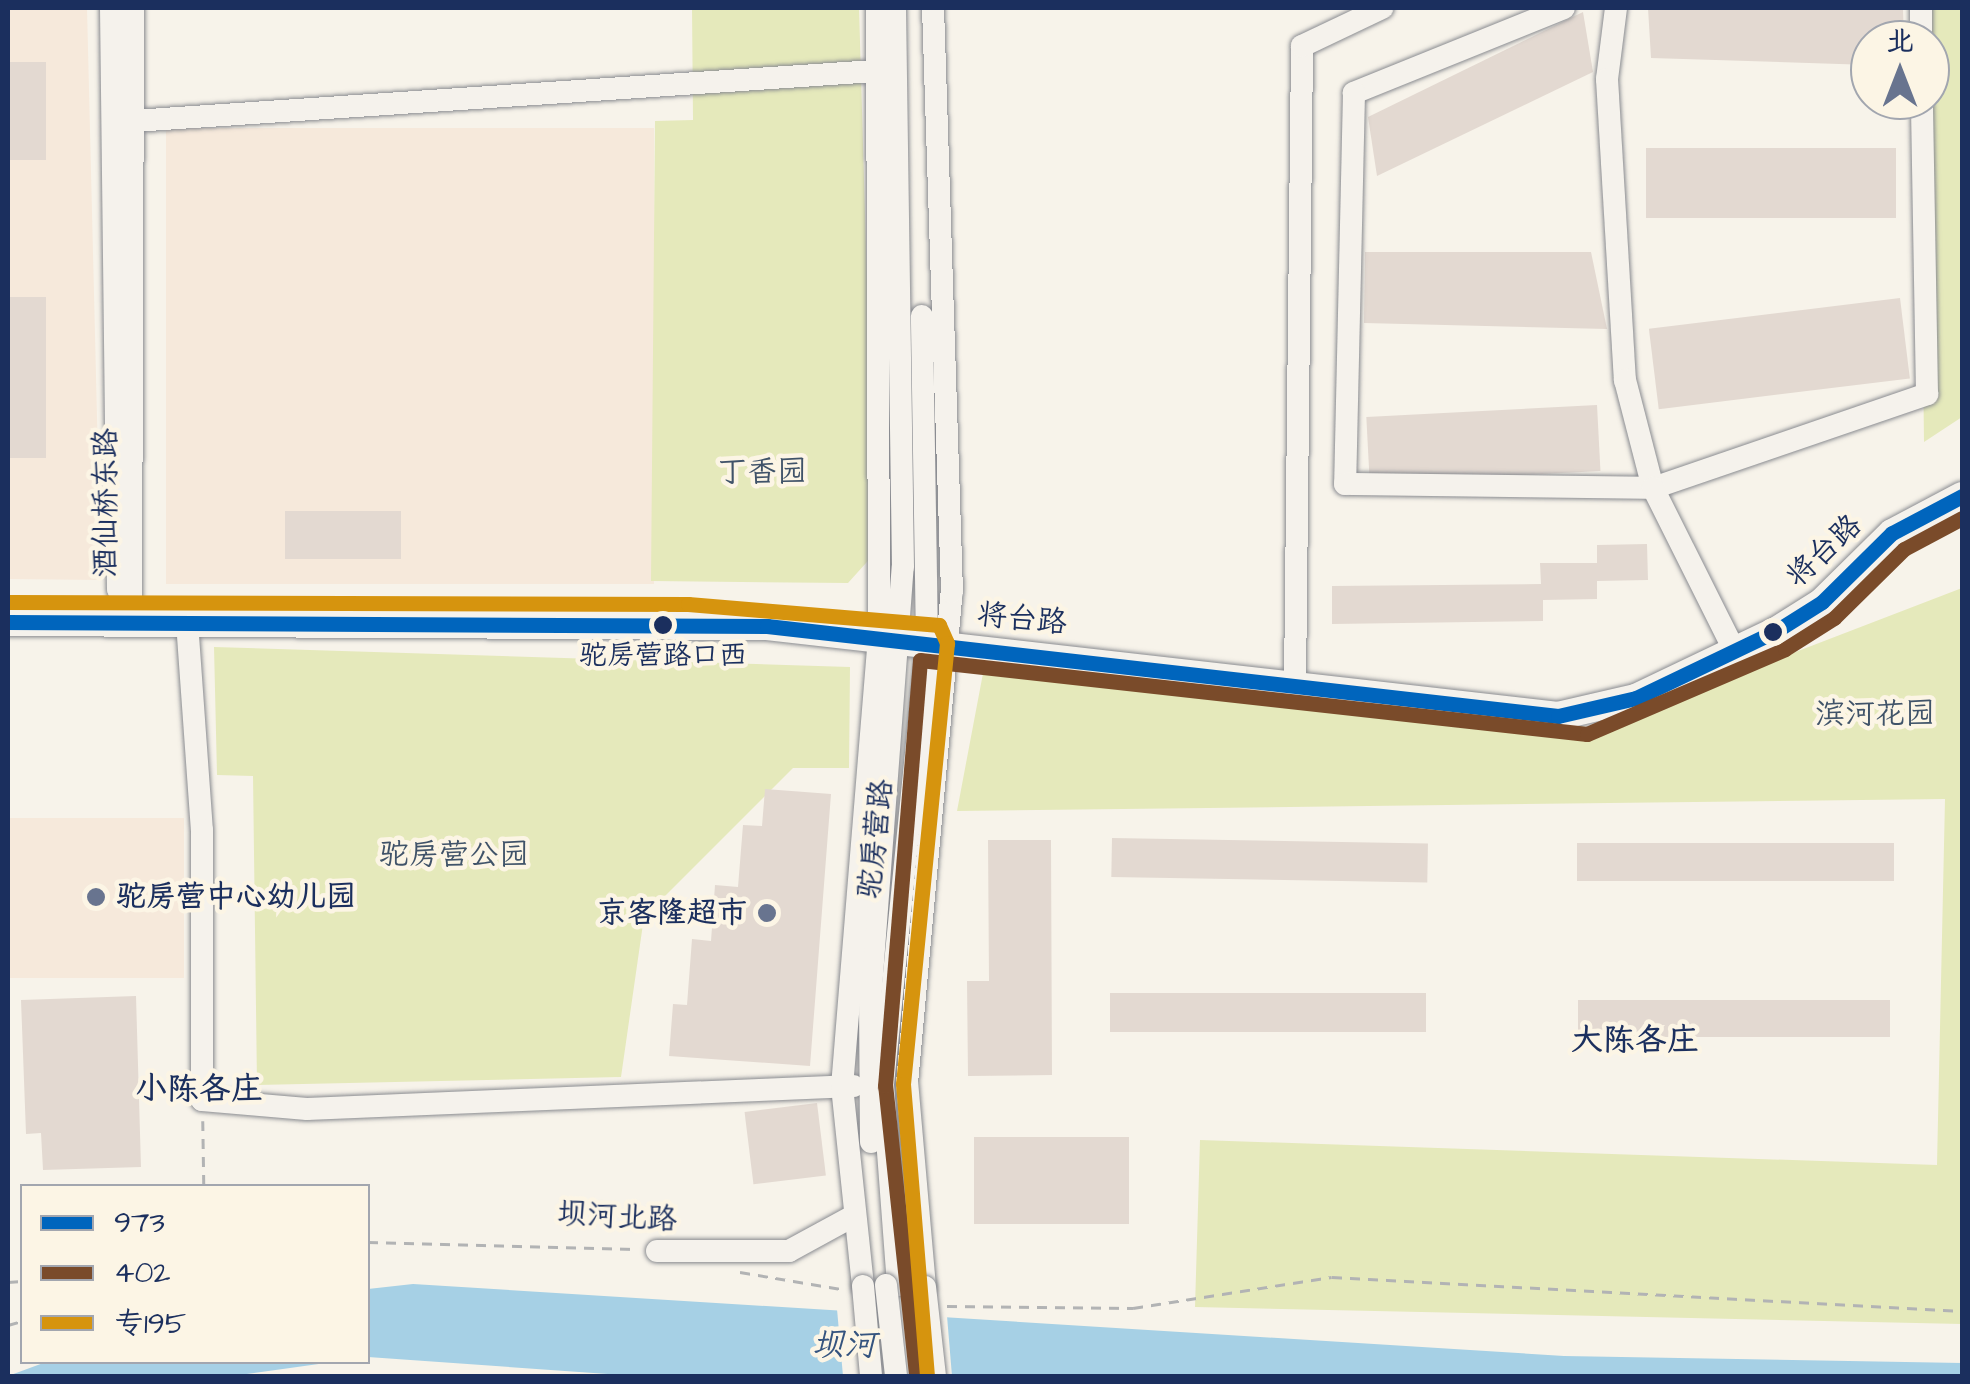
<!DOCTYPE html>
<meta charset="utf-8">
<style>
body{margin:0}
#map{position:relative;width:1970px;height:1384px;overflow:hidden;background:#f7f3ea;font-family:"Architects Daughter","LXGW WenKai TC",sans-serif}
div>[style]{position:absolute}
.built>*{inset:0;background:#f6e9db;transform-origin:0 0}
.green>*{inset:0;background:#e5e9bb}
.water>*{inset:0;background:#a6d0e5}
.pier>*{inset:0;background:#f7f3ea}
.building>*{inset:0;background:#e3d9d1;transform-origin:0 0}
.path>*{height:2.5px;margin-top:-1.25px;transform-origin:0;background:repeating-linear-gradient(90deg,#b2b3b4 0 10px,transparent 0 18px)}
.roads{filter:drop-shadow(0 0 2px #8a8c91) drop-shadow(0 0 2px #8a8c91)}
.minor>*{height:22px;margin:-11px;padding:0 11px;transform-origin:11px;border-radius:11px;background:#f5f2ec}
.major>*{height:28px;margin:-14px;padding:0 14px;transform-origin:14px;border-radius:14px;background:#f5f2ec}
.bridges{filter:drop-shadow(0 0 2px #8a8c91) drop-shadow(0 0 2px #8a8c91)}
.minor-bridge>*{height:22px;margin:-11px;padding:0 11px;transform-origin:11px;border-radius:11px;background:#f5f2ec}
.bus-1>*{height:15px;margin:-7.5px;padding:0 7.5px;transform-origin:7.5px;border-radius:7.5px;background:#0065bd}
.bus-2>*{height:15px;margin:-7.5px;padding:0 7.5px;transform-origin:7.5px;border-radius:7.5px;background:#7a4b2a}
.bus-3>*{height:15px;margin:-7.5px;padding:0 7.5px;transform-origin:7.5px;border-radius:7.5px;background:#d6940e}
.dots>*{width:28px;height:28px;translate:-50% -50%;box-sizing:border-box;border:5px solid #fcf5e5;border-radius:50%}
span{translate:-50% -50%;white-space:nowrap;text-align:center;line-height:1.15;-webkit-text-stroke:9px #fcf5e5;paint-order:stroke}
.bus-label{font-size:28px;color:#1b2f5e}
.park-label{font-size:30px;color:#405369}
.street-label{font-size:30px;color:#1b2f5e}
.poi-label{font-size:30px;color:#1b2f5e;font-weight:700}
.left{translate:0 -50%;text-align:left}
.right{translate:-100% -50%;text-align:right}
.neighbourhood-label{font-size:32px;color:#1b2f5e;font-weight:700}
.water-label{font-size:32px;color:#35547f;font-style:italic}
.frame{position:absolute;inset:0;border:10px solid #1b2f5e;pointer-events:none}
.legend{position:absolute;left:20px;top:1184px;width:350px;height:180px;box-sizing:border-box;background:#fcf5e5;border:2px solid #a2a6af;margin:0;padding:12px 18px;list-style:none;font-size:30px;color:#1b2f5e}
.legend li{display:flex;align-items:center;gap:20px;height:50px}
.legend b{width:50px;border:2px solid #a2a6af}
.north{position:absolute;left:1850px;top:20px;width:100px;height:100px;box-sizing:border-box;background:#fcf5e5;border:2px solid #a2a6af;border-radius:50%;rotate:0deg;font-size:28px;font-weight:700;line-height:40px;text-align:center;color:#1b2f5e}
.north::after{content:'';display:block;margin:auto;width:35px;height:45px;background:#68748f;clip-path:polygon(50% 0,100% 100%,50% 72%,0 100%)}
</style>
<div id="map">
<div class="built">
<div style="clip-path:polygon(8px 8px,87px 8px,101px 580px,8px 579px)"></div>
<div style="left:166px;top:128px;width:488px;height:456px"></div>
<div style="left:8px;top:818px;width:176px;height:160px"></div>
</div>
<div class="green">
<div style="clip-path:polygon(692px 8px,859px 8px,875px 553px,848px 583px,651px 581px,655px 121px,693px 120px)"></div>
<div style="clip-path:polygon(1918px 8px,1962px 8px,1962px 417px,1924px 442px,1920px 100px,1930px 100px,1930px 40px)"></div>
<div style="clip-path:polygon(1962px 588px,1962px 1324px,1195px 1307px,1200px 1140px,1937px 1165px,1945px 799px,957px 811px,984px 668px,1598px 728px)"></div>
<div style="clip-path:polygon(214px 647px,850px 667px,849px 768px,793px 768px,644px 917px,621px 1077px,257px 1085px,253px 776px,217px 775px)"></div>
</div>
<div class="water">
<div style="clip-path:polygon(413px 1284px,1564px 1356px,1962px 1363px,1962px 1376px,636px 1376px,368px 1357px,368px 1289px)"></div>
<div style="clip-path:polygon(46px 1362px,333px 1362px,232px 1376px,8px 1376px)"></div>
</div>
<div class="pier">
<div style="clip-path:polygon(837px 1309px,947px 1316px,952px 1376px,843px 1376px)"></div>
</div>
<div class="building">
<div style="clip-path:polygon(1648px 8px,1903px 8px,1904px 40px,1870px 40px,1870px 65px,1651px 58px)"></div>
<div style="clip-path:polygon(1583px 12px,1593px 72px,1377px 176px,1368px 117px)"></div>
<div style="left:8px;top:62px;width:38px;height:98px"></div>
<div style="left:1646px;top:148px;width:250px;height:70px"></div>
<div style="clip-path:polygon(1365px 252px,1591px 252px,1607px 329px,1364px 323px)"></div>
<div style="left:8px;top:297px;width:38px;height:161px"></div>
<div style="left:1900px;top:298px;width:81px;height:253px;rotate:83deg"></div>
<div style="left:1597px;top:405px;width:66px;height:231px;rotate:87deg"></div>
<div style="left:285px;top:511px;width:116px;height:48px"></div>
<div style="clip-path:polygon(1647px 544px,1648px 580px,1597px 581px,1597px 599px,1543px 600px,1543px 621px,1332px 624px,1332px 586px,1541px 584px,1540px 563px,1597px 563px,1597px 545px)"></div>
<div style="clip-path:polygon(765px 789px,831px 794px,810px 1066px,669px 1056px,673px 1004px,687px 1005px,692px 939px,711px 941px,715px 885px,738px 887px,743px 825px,762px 826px)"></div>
<div style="left:1112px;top:838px;width:316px;height:39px;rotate:1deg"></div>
<div style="clip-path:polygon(988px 840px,1051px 840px,1052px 1075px,968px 1076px,967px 981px,989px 981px)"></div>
<div style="left:1577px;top:843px;width:317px;height:38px"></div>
<div style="left:1110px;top:993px;width:316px;height:39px"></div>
<div style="clip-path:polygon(136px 996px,141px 1167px,43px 1170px,41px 1133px,26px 1134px,21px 1000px)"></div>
<div style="left:1578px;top:1000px;width:312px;height:37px"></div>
<div style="left:817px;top:1103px;width:73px;height:73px;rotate:83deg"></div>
<div style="left:974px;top:1137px;width:155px;height:87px"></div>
</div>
<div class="path">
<div style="left:203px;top:1121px;width:65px;rotate:89.1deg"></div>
<div style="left:368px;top:1242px;width:267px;rotate:1.5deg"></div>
<div style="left:740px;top:1272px;width:101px;rotate:9.6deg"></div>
<div style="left:8px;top:1282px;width:14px;rotate:-4deg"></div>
<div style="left:947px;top:1306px;width:186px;rotate:0.6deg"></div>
<div style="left:1133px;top:1308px;width:201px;rotate:-8.9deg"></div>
<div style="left:1332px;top:1277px;width:631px;rotate:3.09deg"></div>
<div style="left:8px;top:1325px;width:15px;rotate:-16deg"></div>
</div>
<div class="roads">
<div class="minor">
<div style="left:111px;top:8px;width:581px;rotate:89.31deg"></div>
<div style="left:118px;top:589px;width:35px;rotate:70deg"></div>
<div style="left:1564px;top:8px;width:227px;rotate:158deg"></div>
<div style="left:1354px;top:93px;width:391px;rotate:91.3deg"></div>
<div style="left:1345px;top:484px;width:308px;rotate:0.7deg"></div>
<div style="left:1653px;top:488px;width:290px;rotate:-18.9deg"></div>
<div style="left:1927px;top:394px;width:294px;rotate:-91deg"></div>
<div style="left:1616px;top:8px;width:72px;rotate:97.2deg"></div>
<div style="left:1607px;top:79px;width:302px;rotate:86.6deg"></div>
<div style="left:1625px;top:380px;width:112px;rotate:75.5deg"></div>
<div style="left:1653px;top:488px;width:183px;rotate:63.4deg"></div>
<div style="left:1921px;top:8px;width:32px;rotate:90deg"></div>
<div style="left:134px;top:121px;width:757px;rotate:-3.86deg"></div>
<div style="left:131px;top:619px;width:611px;rotate:-89.81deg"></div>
<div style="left:187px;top:622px;width:209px;rotate:85.9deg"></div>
<div style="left:202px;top:830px;width:270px;rotate:90deg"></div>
<div style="left:202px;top:1100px;width:105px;rotate:4.9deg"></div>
<div style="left:307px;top:1109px;width:547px;rotate:-2.41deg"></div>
<div style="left:1295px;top:685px;width:639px;rotate:-89.37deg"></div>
<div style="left:1302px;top:46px;width:89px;rotate:-25.4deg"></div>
<div style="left:871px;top:1142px;width:140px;rotate:-90.4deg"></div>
<div style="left:870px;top:1002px;width:436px;rotate:-85.7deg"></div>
<div style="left:903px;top:567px;width:559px;rotate:-90.82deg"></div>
<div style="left:657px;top:1251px;width:132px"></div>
<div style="left:789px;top:1251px;width:75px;rotate:-28.6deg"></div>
<div style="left:898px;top:1285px;width:202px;rotate:-94.3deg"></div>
<div style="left:883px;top:1084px;width:445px;rotate:-84.3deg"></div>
<div style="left:927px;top:641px;width:325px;rotate:-90.9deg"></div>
<div style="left:863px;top:1286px;width:200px;rotate:-96deg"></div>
<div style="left:842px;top:1087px;width:453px;rotate:-85.3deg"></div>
<div style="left:879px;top:636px;width:628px;rotate:-90.18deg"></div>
<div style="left:925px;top:1287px;width:205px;rotate:-95deg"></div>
<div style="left:907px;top:1083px;width:493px;rotate:-84.8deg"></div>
<div style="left:952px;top:592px;width:584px;rotate:-91.86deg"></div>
</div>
<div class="major">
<div style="left:8px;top:622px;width:759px;rotate:0.3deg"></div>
<div style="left:767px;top:626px;width:796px;rotate:6.49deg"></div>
<div style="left:1558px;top:716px;width:80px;rotate:-13deg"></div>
<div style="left:1636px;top:698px;width:155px;rotate:-25.6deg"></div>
<div style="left:1776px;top:631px;width:54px;rotate:-32.2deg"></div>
<div style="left:1822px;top:602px;width:98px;rotate:-44.6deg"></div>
<div style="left:1892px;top:533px;width:79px;rotate:-27.9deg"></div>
</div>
</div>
<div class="bridges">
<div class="minor-bridge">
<div style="left:886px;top:1285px;width:92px;rotate:83.7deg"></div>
<div style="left:863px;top:1286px;width:90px;rotate:84.9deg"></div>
<div style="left:925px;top:1287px;width:90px;rotate:83.6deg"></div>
</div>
</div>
<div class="bus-1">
<div style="left:8px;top:622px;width:759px;rotate:0.3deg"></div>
<div style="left:767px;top:626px;width:796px;rotate:6.49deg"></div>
<div style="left:1558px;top:716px;width:80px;rotate:-13deg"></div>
<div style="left:1636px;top:698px;width:155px;rotate:-25.6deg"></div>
<div style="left:1776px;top:631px;width:54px;rotate:-32.2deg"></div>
<div style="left:1822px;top:602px;width:98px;rotate:-44.6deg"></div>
<div style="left:1892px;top:533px;width:79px;rotate:-27.9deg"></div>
</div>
<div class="bus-2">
<div style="left:916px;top:1374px;width:290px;rotate:-96.1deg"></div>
<div style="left:885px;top:1086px;width:427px;rotate:-85.3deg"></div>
<div style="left:920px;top:660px;width:671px;rotate:6.33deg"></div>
<div style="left:1587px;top:734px;width:215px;rotate:-23.2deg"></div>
<div style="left:1785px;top:649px;width:58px;rotate:-32.3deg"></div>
<div style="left:1834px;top:618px;width:98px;rotate:-44.6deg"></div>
<div style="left:1904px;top:549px;width:66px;rotate:-28.1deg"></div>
</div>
<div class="bus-3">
<div style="left:8px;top:602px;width:680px;rotate:0.17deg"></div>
<div style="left:688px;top:604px;width:252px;rotate:4.8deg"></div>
<div style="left:939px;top:625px;width:20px;rotate:66deg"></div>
<div style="left:947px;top:643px;width:443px;rotate:95.7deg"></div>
<div style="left:903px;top:1084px;width:291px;rotate:85.3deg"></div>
</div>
<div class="dots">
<div style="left:663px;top:625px;background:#1b2f5e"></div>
<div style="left:1773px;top:632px;background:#1b2f5e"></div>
<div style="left:96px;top:897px;background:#68748f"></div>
<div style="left:767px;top:913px;background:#68748f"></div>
</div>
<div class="bus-label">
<span style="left:663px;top:656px">驼房营路口西</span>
</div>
<div class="park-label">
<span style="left:762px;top:472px">丁香园</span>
<span style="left:1875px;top:714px">滨河花园</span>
<span style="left:454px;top:855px">驼房营公园</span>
</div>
<div class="street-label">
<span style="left:106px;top:503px;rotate:-90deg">酒仙桥东路</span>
<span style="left:1824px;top:551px;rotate:-43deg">将台路</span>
<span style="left:1022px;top:619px;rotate:6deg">将台路</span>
<span style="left:876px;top:839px;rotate:-84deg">驼房营路</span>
<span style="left:617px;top:1217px;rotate:3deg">坝河北路</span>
</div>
<div class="poi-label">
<span class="left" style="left:116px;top:897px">驼房营中心幼儿园</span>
<span class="right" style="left:747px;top:913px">京客隆超市</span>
</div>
<div class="neighbourhood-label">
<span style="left:1635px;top:1041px">大陈各庄</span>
<span style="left:199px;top:1090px">小陈各庄</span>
</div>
<div class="water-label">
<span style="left:844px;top:1346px">坝河</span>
</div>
<div class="frame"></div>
<ul class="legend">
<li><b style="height:12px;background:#0065bd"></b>973</li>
<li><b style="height:12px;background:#7a4b2a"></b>402</li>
<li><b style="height:12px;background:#d6940e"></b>专195</li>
</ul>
<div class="north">北</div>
</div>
